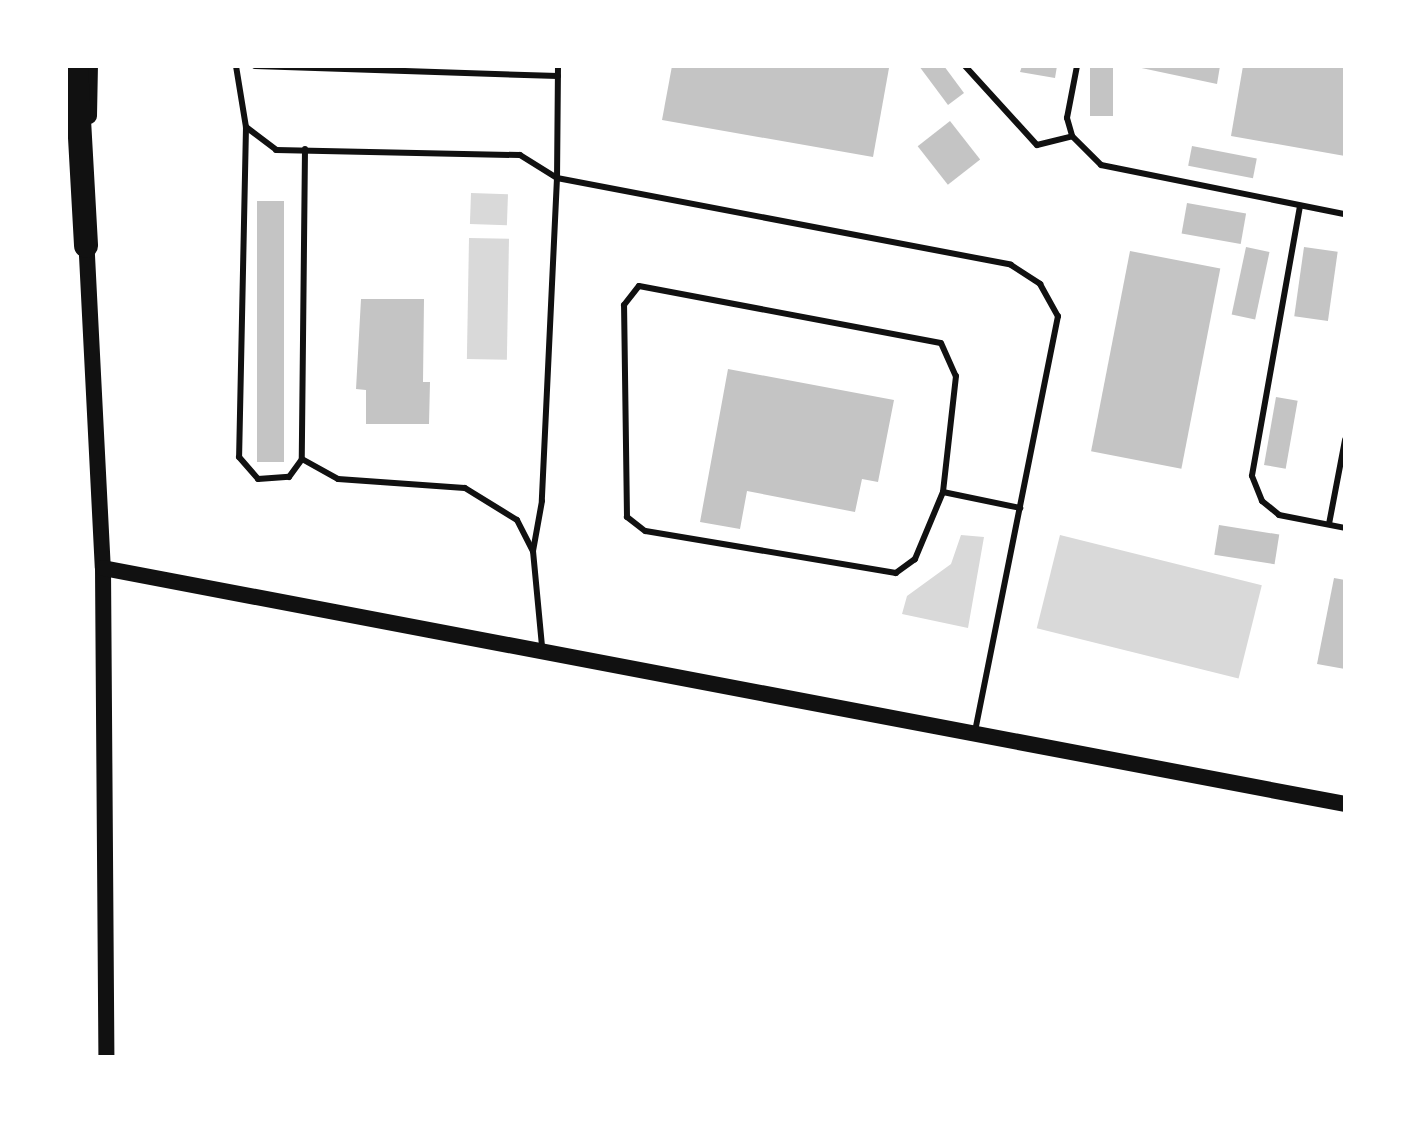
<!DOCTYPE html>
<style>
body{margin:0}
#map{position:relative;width:1411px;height:1123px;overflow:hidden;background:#fff;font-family:"Alegreya Sans",sans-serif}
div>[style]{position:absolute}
.water>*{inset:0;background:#d9d9d9;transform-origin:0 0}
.building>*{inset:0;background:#c4c4c4;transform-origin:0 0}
.service>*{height:6px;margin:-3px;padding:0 3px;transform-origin:3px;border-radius:3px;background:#111}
.secondary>*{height:16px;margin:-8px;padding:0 8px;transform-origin:8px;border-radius:8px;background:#111}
.motorway>*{height:24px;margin:-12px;padding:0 12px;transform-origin:12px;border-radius:12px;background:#111}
span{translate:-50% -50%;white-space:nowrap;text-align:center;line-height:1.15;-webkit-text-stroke:7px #fff;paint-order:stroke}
.frame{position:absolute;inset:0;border:68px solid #fff;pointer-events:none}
</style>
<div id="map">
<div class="water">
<div style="left:471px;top:193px;width:37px;height:31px;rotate:2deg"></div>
<div style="left:469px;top:238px;width:40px;height:121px;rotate:1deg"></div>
<div style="clip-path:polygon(961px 535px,984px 537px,968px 628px,902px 614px,907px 596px,951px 564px)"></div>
<div style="left:1060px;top:535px;width:208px;height:96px;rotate:14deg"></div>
</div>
<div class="building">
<div style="clip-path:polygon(672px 66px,889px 68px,873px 157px,662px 120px)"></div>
<div style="clip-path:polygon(919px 66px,944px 66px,964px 93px,948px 105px)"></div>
<div style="clip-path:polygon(1022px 66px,1057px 66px,1055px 78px,1020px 72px)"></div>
<div style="left:1090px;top:66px;width:23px;height:50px"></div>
<div style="clip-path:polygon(1132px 66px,1220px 66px,1217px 84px)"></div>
<div style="clip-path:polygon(1243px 66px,1345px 66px,1345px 156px,1231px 136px)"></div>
<div style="left:950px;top:121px;width:49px;height:41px;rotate:52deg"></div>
<div style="left:1192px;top:146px;width:66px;height:20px;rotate:11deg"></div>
<div style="left:257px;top:201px;width:27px;height:261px"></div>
<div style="left:1187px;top:203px;width:60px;height:31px;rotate:10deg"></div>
<div style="left:1246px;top:247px;width:24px;height:69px;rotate:12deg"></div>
<div style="left:1304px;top:247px;width:34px;height:70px;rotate:8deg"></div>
<div style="left:1130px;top:251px;width:92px;height:204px;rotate:11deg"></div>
<div style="clip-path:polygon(361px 299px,424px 299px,423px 382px,430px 382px,429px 424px,366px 424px,366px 390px,356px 389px)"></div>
<div style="clip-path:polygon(728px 369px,894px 400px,878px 482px,862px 479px,855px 512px,747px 491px,740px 529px,700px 522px)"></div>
<div style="left:1276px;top:397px;width:22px;height:69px;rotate:10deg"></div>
<div style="left:1219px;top:525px;width:61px;height:30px;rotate:9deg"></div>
<div style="clip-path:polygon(1334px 578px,1345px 580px,1345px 669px,1317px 664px)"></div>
</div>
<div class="service">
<div style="left:236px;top:66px;width:62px;rotate:80.7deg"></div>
<div style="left:246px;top:127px;width:38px;rotate:37deg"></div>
<div style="left:276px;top:150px;width:244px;rotate:1.2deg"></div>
<div style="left:520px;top:155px;width:44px;rotate:31.9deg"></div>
<div style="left:557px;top:178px;width:323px;rotate:92.7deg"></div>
<div style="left:542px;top:501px;width:51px;rotate:100.2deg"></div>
<div style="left:533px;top:551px;width:96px;rotate:84.6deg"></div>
<div style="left:255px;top:66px;width:303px;rotate:1.9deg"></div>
<div style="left:558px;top:66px;width:112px;rotate:90.5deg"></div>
<div style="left:557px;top:178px;width:462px;rotate:10.8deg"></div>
<div style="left:1011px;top:265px;width:35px;rotate:33deg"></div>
<div style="left:1040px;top:284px;width:37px;rotate:61deg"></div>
<div style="left:1058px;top:316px;width:425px;rotate:101.3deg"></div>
<div style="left:965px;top:66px;width:107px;rotate:47.7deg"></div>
<div style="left:1037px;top:145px;width:36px;rotate:-14deg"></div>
<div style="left:1077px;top:66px;width:53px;rotate:100.9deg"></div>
<div style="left:1067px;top:118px;width:19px;rotate:74deg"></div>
<div style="left:1072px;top:136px;width:41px;rotate:45deg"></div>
<div style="left:1101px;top:165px;width:249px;rotate:11.4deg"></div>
<div style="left:246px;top:127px;width:330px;rotate:91.2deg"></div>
<div style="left:239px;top:457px;width:29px;rotate:49deg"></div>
<div style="left:258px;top:479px;width:31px;rotate:-4deg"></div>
<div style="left:289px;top:477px;width:22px;rotate:-54deg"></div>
<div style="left:305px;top:149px;width:310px;rotate:90.6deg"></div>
<div style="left:302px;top:459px;width:41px;rotate:29.1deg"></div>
<div style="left:338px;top:479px;width:127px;rotate:4.1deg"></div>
<div style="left:465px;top:488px;width:61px;rotate:31.6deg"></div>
<div style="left:517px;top:520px;width:35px;rotate:63deg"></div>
<div style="left:1300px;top:206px;width:274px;rotate:100.1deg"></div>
<div style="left:1252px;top:476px;width:27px;rotate:68deg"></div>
<div style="left:1262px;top:501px;width:22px;rotate:39deg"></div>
<div style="left:1279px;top:515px;width:67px;rotate:11.1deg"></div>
<div style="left:943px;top:492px;width:73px;rotate:112.7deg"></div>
<div style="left:915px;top:559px;width:24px;rotate:144deg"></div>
<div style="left:896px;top:573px;width:254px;rotate:-170.5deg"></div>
<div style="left:645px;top:531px;width:23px;rotate:-142deg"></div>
<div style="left:627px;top:517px;width:212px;rotate:-90.8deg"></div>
<div style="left:624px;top:305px;width:24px;rotate:-52deg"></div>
<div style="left:639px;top:286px;width:307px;rotate:10.7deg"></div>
<div style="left:941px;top:343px;width:36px;rotate:66deg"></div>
<div style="left:956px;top:376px;width:117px;rotate:96.4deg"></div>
<div style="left:943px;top:492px;width:79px;rotate:11.7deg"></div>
<div style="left:1329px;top:524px;width:86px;rotate:-79.2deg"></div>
</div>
<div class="secondary">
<div style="left:89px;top:116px;width:50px;rotate:-88.9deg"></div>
<div style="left:86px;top:236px;width:332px;rotate:87.1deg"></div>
<div style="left:103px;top:568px;width:489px;rotate:89.6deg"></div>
<div style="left:103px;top:568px;width:1264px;rotate:10.76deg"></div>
</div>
<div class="motorway">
<div style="left:76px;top:66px;width:180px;rotate:86.8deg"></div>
</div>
<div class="frame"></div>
</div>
